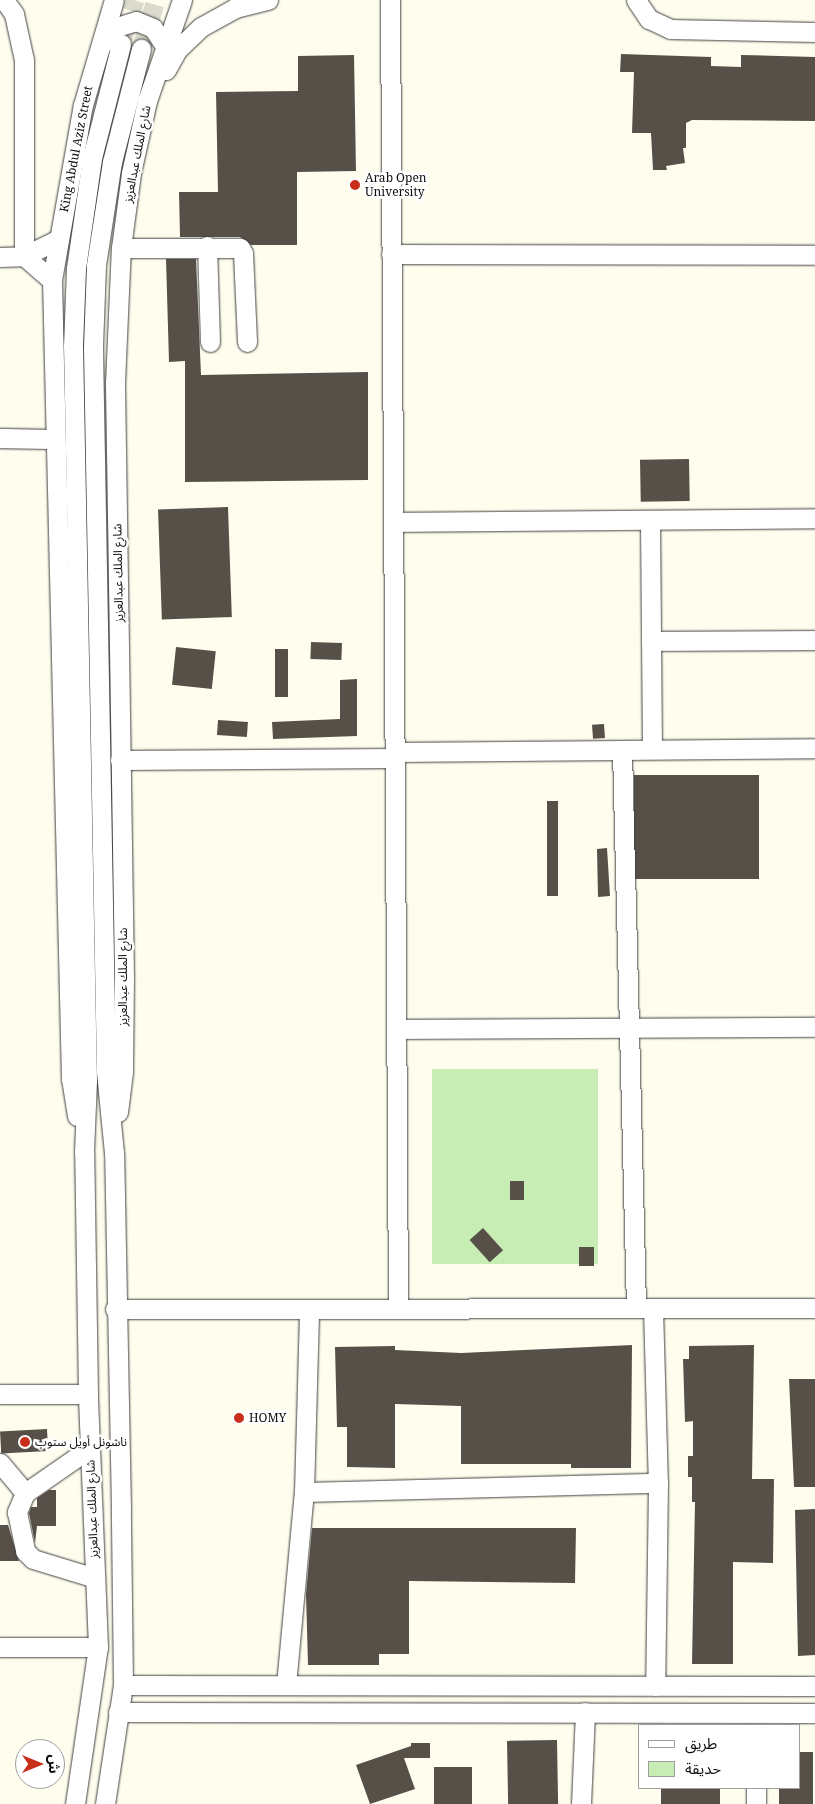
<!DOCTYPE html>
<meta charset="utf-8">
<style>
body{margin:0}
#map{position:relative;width:815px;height:1804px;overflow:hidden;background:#fffeee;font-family:"Noto Serif","Noto Sans Arabic",serif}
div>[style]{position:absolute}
.green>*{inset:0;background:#c8edb4;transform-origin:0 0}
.building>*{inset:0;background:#575049;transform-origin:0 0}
.minor-tunnel>*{height:19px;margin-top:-9.5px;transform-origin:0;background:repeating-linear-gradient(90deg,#dbdacc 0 19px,transparent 0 28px)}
.roads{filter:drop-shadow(0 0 1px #404040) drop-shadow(0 0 1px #404040)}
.minor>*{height:19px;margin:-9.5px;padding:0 9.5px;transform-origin:9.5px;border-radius:9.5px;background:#fff}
.dots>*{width:14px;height:14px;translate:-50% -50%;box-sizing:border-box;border:2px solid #fff;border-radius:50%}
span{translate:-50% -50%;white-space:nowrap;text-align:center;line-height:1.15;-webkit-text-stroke:5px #fff;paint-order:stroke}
.street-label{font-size:12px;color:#0d0d0d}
.poi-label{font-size:12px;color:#0d0d0d}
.left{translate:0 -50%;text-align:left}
.legend{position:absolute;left:638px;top:1724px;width:162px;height:65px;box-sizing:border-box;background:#fff;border:1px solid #9e9e9e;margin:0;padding:6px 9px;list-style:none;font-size:15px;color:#0d0d0d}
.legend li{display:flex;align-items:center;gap:10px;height:25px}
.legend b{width:25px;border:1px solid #9e9e9e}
.north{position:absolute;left:15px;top:1739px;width:50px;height:50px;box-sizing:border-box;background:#fff;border:1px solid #9e9e9e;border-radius:50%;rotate:90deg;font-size:14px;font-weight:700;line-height:20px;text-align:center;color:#0d0d0d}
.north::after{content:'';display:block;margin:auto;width:18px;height:22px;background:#c82e1a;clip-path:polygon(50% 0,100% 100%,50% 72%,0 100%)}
</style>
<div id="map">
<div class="green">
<div style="left:598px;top:1069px;width:195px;height:166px;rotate:90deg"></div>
</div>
<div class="building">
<div style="clip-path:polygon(621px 54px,711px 57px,711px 66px,741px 67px,741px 55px,815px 57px,815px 121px,692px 120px,686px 123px,686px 148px,683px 148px,685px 163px,666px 166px,667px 170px,653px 170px,651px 133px,632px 133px,634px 72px,620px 72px)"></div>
<div style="clip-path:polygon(354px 55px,356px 171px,297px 172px,297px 245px,251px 245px,240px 237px,180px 237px,179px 192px,218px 192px,216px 92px,298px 91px,298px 56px)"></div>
<div style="clip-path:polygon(166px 259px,196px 259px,201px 375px,368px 372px,368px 480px,185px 482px,185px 361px,169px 362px)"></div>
<div style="left:689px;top:459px;width:42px;height:49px;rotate:89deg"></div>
<div style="left:228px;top:507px;width:110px;height:70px;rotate:88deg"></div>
<div style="left:311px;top:642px;width:31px;height:17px;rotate:2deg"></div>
<div style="left:176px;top:647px;width:40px;height:38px;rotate:6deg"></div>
<div style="left:275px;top:649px;width:13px;height:48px"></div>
<div style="clip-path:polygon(357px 679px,357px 736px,273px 739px,272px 722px,340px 719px,340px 680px)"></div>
<div style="left:218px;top:720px;width:30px;height:15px;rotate:4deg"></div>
<div style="left:604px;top:724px;width:14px;height:12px;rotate:86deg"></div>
<div style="left:759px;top:775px;width:104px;height:125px;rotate:90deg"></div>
<div style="left:547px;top:801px;width:11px;height:95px"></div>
<div style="clip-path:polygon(607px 848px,610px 896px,598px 897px,597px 849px)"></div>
<div style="left:510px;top:1181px;width:14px;height:19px"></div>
<div style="left:483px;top:1228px;width:30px;height:18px;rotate:48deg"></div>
<div style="left:579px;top:1247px;width:15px;height:19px"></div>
<div style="clip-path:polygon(632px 1345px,631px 1468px,571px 1468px,571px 1464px,461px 1464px,461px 1406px,395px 1404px,395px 1468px,347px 1467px,347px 1427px,337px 1427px,335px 1347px,395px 1346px,395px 1350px,461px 1353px)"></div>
<div style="clip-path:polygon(754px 1345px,752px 1479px,774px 1479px,773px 1563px,733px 1562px,733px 1664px,692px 1664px,695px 1502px,692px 1502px,692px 1477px,688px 1477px,688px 1456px,693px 1456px,693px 1421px,685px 1422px,683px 1359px,689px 1359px,689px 1346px)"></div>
<div style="clip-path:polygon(789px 1379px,815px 1379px,815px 1487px,794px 1487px)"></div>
<div style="left:47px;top:1429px;width:22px;height:47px;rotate:87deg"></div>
<div style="clip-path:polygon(49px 1490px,56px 1490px,56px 1526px,37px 1526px,35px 1543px,29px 1513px,31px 1507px,37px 1507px,37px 1498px)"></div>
<div style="clip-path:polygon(815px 1509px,815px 1655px,798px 1656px,795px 1510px)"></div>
<div style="clip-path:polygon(0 1525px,8px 1525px,19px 1561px,0 1561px)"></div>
<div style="clip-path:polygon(312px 1528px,576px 1528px,575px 1583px,409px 1581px,409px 1654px,379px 1654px,379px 1665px,308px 1665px,306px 1594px)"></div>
<div style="left:557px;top:1740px;width:64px;height:50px;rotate:89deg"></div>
<div style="clip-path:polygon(411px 1743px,430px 1743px,430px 1758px,404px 1758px,415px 1789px,370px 1804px,356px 1765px,411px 1746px)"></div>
<div style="clip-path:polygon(799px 1752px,813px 1752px,813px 1804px,779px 1804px,779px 1788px,799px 1788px)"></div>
<div style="left:472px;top:1767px;width:37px;height:38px;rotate:90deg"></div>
<div style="left:661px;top:1788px;width:59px;height:16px"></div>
</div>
<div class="minor-tunnel">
<div style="left:123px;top:37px;width:39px;rotate:-72deg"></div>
<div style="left:141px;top:49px;width:51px;rotate:-73deg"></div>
</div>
<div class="roads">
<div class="minor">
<div style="left:4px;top:0;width:17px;rotate:54deg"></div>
<div style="left:14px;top:14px;width:47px;rotate:77.7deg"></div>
<div style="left:24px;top:60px;width:196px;rotate:90deg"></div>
<div style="left:390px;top:0;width:1309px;rotate:89.65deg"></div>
<div style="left:636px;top:0;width:23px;rotate:56deg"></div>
<div style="left:649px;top:19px;width:23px;rotate:25deg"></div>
<div style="left:670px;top:29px;width:145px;rotate:1.2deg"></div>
<div style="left:104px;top:42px;width:14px;rotate:-65deg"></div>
<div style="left:110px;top:29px;width:27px;rotate:-17deg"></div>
<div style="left:136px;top:21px;width:18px;rotate:22deg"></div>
<div style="left:153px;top:28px;width:23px;rotate:56deg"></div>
<div style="left:166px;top:70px;width:23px;rotate:-61deg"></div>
<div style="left:177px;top:50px;width:33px;rotate:-44deg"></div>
<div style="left:201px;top:27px;width:39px;rotate:-29deg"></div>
<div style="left:235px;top:8px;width:34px;rotate:-14deg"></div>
<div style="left:207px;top:246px;width:96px;rotate:88.2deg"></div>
<div style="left:121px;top:248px;width:119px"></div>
<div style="left:240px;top:248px;width:6px;rotate:59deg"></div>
<div style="left:243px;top:253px;width:89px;rotate:87.4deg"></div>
<div style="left:391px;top:254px;width:424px;rotate:0.1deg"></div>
<div style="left:24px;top:256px;width:37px;rotate:41deg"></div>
<div style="left:0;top:257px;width:24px;rotate:-2deg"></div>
<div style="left:24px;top:256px;width:37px;rotate:-26deg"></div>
<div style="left:0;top:438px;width:54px;rotate:1.1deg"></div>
<div style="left:650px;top:520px;width:229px;rotate:89.5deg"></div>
<div style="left:393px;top:522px;width:422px;rotate:-0.5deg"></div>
<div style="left:651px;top:641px;width:164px;rotate:-0.3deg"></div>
<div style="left:622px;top:750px;width:558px;rotate:88.56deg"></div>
<div style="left:395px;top:752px;width:420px;rotate:-0.5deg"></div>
<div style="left:120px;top:760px;width:274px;rotate:-0.4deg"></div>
<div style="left:397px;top:1029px;width:418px;rotate:-0.3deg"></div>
<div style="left:118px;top:1112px;width:40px;rotate:-82.9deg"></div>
<div style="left:123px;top:1072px;width:95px;rotate:-89.4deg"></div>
<div style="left:124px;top:977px;width:594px;rotate:-90.87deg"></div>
<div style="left:115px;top:383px;width:135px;rotate:-87.5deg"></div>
<div style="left:121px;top:248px;width:76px;rotate:-82.4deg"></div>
<div style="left:131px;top:173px;width:74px;rotate:-77.5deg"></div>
<div style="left:147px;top:101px;width:107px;rotate:-70.9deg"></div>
<div style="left:77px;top:1116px;width:37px;rotate:-99deg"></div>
<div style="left:71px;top:1079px;width:799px;rotate:-91.36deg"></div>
<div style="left:52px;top:280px;width:178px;rotate:-80deg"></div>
<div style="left:83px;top:105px;width:109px;rotate:-73.6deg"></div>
<div style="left:653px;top:1308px;width:175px;rotate:88.4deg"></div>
<div style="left:658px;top:1483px;width:203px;rotate:90.8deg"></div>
<div style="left:115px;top:1309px;width:700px;rotate:-0.08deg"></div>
<div style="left:0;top:1394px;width:88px"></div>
<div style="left:90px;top:1448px;width:79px;rotate:145.3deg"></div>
<div style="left:25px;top:1493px;width:21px;rotate:113deg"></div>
<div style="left:17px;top:1512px;width:40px;rotate:78deg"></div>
<div style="left:25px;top:1551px;width:11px;rotate:45deg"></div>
<div style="left:33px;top:1559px;width:65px;rotate:17deg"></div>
<div style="left:0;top:1463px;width:39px;rotate:50deg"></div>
<div style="left:304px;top:1492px;width:354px;rotate:-1.5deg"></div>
<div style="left:0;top:1647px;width:98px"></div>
<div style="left:123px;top:1685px;width:692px;rotate:0.08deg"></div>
<div style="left:286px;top:1685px;width:194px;rotate:-84.7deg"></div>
<div style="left:304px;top:1492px;width:183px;rotate:-88.4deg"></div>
<div style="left:118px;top:1712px;width:697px;rotate:0.08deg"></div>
<div style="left:756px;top:1788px;width:16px;rotate:90deg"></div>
<div style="left:75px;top:1804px;width:159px;rotate:-81.7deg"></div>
<div style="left:98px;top:1647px;width:253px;rotate:-92.3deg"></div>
<div style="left:88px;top:1394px;width:242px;rotate:-90.9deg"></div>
<div style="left:84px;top:1152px;width:72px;rotate:-87.6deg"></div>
<div style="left:87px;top:1080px;width:734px;rotate:-91.09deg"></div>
<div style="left:73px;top:346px;width:78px;rotate:-87.8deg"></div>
<div style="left:76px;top:268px;width:111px;rotate:-81.7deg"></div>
<div style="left:92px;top:158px;width:118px;rotate:-75.7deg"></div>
<div style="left:105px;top:1804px;width:120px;rotate:-81.4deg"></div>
<div style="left:123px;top:1685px;width:176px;rotate:-90.7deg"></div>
<div style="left:121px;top:1509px;width:356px;rotate:-91.1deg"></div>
<div style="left:114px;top:1153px;width:82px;rotate:-95.6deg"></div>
<div style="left:106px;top:1071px;width:724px;rotate:-91.03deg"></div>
<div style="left:93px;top:347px;width:82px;rotate:-87.9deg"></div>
<div style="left:96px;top:265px;width:104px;rotate:-81.2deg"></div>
<div style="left:112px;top:162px;width:117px;rotate:-75.6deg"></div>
<div style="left:581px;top:1804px;width:92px;rotate:-87.5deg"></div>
</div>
</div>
<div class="dots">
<div style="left:355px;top:185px;background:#c82e1a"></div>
<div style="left:239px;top:1418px;background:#c82e1a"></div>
<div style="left:25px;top:1442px;background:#c82e1a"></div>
</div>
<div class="street-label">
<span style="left:76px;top:149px;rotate:-79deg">King Abdul Aziz Street</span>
<span style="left:137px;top:154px;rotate:-79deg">شارع الملك عبدالعزيز</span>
<span style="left:118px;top:573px;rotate:-91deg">شارع الملك عبدالعزيز</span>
<span style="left:123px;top:977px;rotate:-90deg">شارع الملك عبدالعزيز</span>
<span style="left:92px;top:1509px;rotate:-92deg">شارع الملك عبدالعزيز</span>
</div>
<div class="poi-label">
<span class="left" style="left:365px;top:185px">Arab Open<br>University</span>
<span class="left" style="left:249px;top:1418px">HOMY</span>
<span class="left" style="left:35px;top:1442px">ناشونل أويل ستوب</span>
</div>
<ul class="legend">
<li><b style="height:6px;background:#fff"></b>طريق</li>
<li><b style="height:14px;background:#c8edb4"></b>حديقة</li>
</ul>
<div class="north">ش</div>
</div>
